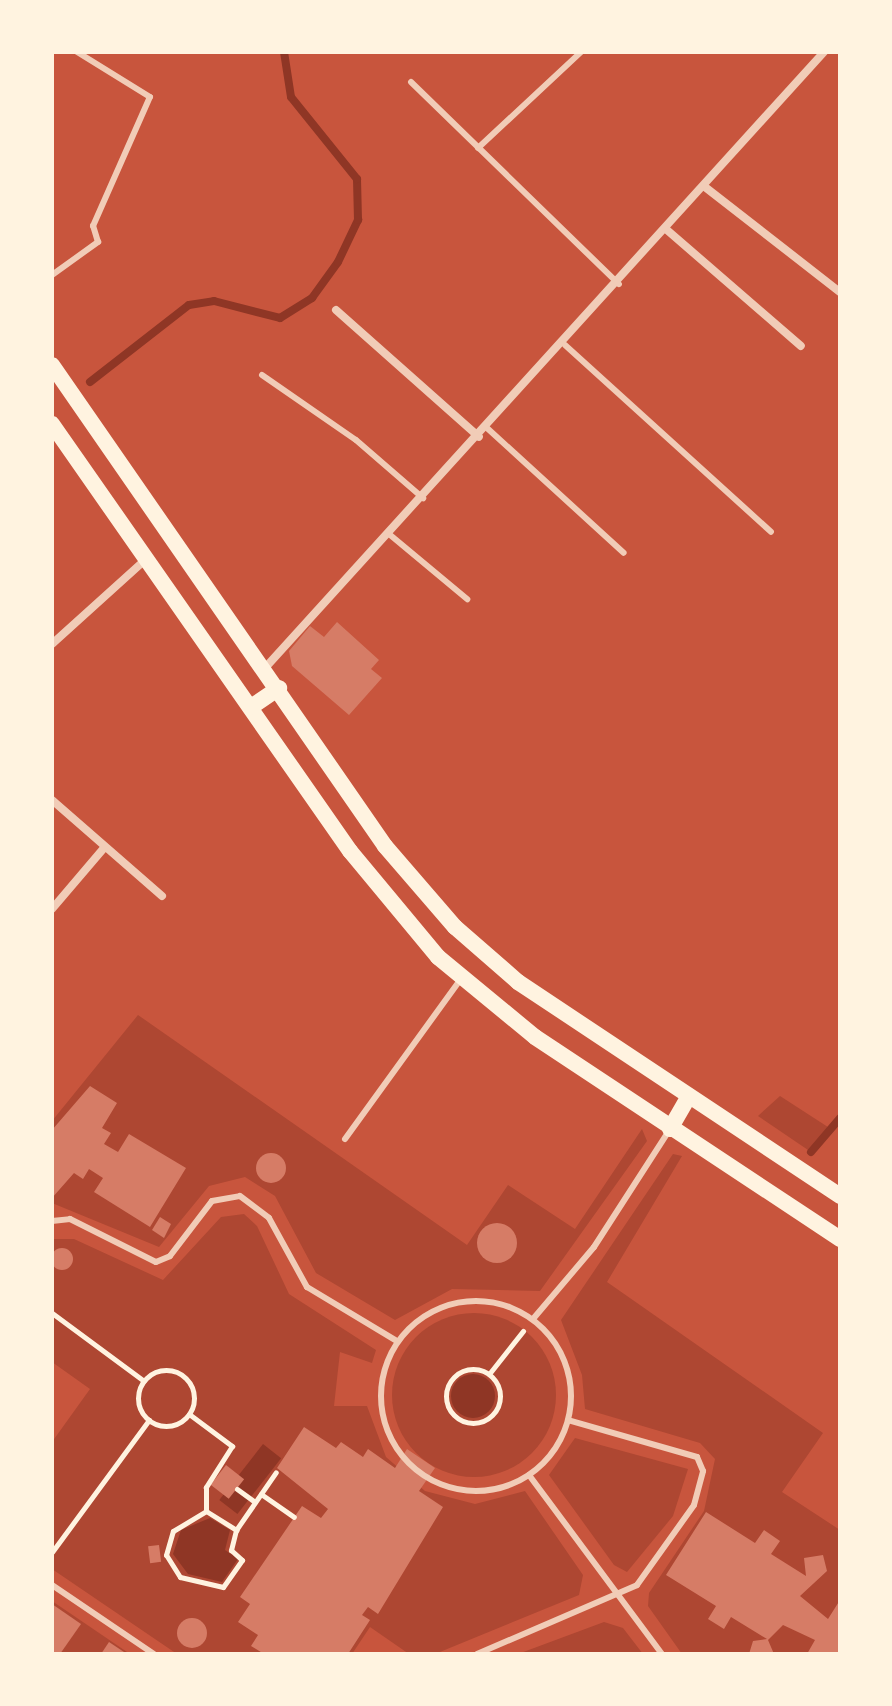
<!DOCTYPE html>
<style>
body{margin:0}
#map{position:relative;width:892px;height:1706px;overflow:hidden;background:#c8553d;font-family:Raleway,sans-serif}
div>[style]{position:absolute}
.green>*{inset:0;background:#ae4732}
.round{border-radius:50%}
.water>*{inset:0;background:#8f3625;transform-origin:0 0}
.stream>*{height:8px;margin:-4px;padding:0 4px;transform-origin:4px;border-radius:4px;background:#8f3625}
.building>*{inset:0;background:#d67c66;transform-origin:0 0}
.path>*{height:5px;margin:-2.5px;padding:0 2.5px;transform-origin:2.5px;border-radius:2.5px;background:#fff3e0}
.path>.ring{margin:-2.5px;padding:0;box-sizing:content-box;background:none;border:5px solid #fff3e0;border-radius:50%}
.service>*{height:6px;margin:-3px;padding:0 3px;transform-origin:3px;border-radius:3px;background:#f1ccb7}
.service>.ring{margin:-3px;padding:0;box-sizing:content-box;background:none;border:6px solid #f1ccb7;border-radius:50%}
.minor>*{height:8px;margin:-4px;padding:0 4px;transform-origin:4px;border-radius:4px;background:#f1ccb7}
.secondary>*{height:16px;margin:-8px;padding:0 8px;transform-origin:8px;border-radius:8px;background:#fff3e0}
span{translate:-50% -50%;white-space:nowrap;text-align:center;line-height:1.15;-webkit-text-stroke:8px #fff3e0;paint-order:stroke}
.frame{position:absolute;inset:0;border:54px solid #fff3e0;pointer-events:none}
</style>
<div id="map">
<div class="green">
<div style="clip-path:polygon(138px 1015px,467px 1245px,508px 1185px,575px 1229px,642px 1129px,647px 1141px,540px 1291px,452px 1289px,395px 1320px,316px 1273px,275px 1196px,245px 1177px,209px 1186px,159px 1247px,52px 1203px,52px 1121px)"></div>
<div style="clip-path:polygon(780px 1096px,831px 1129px,811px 1152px,758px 1116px)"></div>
<div style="clip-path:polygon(673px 1154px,682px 1156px,607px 1282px,823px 1433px,782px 1492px,840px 1530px,840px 1654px,682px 1654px,648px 1606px,649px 1593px,704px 1511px,715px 1459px,700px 1443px,585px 1409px,582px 1375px,561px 1320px)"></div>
<div style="clip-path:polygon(244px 1214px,257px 1226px,289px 1294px,376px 1350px,372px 1363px,340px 1352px,334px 1406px,367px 1406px,386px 1457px,425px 1491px,475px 1504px,525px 1491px,583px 1575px,579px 1595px,435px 1654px,409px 1654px,370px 1627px,352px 1654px,177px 1654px,52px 1569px,52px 1442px,90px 1389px,52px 1362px,52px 1239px,74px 1239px,163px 1280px,221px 1217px)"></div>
<div class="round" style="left:392px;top:1313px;width:164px;height:164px"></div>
<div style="clip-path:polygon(575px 1438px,688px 1469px,673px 1516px,627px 1572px,614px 1565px,549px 1475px)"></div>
<div style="clip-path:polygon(52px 1601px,130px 1654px,52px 1654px)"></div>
<div style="clip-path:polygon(604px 1622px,623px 1628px,643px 1654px,518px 1654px)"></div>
</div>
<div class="water">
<div class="round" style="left:451px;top:1374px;width:44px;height:44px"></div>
<div style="left:263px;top:1444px;width:23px;height:71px;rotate:38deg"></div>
<div style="clip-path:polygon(210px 1518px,230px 1530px,225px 1550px,238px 1559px,222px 1582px,188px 1574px,173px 1554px,181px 1530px)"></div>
</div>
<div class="stream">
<div style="left:90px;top:382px;width:125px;rotate:-37.9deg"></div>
<div style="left:189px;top:305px;width:25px;rotate:-9deg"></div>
<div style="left:214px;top:301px;width:68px;rotate:14.4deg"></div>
<div style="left:280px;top:318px;width:38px;rotate:-32deg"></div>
<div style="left:312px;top:298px;width:44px;rotate:-54.2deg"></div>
<div style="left:338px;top:262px;width:47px;rotate:-64.5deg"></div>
<div style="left:358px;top:220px;width:41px;rotate:-91.4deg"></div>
<div style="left:357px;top:179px;width:105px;rotate:-128.8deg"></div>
<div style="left:291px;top:97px;width:46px;rotate:-98.8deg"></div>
<div style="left:811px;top:1152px;width:45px;rotate:-49.5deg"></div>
</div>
<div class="building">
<div style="clip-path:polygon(337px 622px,379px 660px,371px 669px,382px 678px,349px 715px,292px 666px,289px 651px,310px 626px,324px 637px)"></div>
<div style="clip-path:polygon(90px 1086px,117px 1103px,102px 1128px,111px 1133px,104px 1144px,118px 1152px,129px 1134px,186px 1168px,150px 1227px,94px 1192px,103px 1178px,89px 1169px,83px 1179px,74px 1173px,52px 1198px,52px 1130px)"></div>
<div class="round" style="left:256px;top:1153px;width:30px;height:30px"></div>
<div style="clip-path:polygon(160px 1217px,171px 1224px,164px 1238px,152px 1230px)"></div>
<div class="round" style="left:477px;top:1223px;width:40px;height:40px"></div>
<div class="round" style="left:51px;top:1248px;width:22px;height:22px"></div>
<div style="clip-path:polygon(304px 1427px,336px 1448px,341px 1442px,363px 1457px,368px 1449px,395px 1468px,407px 1449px,435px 1468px,419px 1491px,443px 1507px,378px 1614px,368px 1607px,362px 1615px,370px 1620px,348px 1654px,264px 1654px,251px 1646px,258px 1635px,238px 1622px,250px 1604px,240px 1597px,302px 1506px,321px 1518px,328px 1509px,277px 1468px)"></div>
<div style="left:226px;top:1465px;width:23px;height:25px;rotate:38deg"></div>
<div style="clip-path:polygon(706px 1512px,755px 1543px,764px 1530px,780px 1541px,771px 1554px,806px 1576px,804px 1558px,823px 1555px,827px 1571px,800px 1596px,828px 1619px,840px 1600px,840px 1654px,807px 1654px,815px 1640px,783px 1625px,768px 1640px,774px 1654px,749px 1654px,753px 1641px,767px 1639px,731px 1617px,724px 1629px,708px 1619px,716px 1606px,666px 1575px)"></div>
<div style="left:159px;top:1545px;width:17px;height:11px;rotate:83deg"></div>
<div style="clip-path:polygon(52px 1604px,81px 1624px,60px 1654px,52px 1654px)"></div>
<div class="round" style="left:177px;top:1618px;width:30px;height:30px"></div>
<div style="clip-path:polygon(109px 1642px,127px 1654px,101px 1654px)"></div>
</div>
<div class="path">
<div style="left:52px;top:1313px;width:114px;rotate:36.5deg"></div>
<div class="ring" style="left:446px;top:1369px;width:49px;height:49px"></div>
<div class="ring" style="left:138px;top:1370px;width:51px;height:51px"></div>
<div style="left:489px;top:1374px;width:55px;rotate:-51.7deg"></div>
<div style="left:189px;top:1414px;width:54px;rotate:36.7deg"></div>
<div style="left:232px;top:1446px;width:49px;rotate:122.4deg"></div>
<div style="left:206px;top:1487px;width:24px;rotate:90deg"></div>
<div style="left:237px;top:1489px;width:22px;rotate:36deg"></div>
<div style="left:261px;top:1494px;width:40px;rotate:34.9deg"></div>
<div style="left:206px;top:1511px;width:36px;rotate:32deg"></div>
<div style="left:236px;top:1530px;width:21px;rotate:104deg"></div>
<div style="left:231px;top:1550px;width:15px;rotate:42deg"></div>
<div style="left:242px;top:1560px;width:33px;rotate:125deg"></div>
<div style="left:223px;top:1587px;width:44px;rotate:-166.9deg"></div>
<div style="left:180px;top:1577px;width:26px;rotate:-122deg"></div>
<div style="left:166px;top:1555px;width:25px;rotate:-74deg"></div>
<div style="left:173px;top:1531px;width:39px;rotate:-31deg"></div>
<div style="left:236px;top:1530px;width:70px;rotate:-55.4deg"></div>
<div style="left:52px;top:1552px;width:164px;rotate:-53.7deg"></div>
</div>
<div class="service">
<div style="left:411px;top:82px;width:290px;rotate:44.2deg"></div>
<div style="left:478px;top:148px;width:141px;rotate:-43deg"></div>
<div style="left:52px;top:275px;width:57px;rotate:-35.7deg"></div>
<div style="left:98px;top:242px;width:17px;rotate:-107deg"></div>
<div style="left:93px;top:226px;width:141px;rotate:-66.2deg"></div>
<div style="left:150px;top:97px;width:86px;rotate:-148.3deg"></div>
<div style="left:565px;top:345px;width:278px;rotate:42.2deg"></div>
<div style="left:262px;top:375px;width:114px;rotate:34.7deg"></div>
<div style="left:356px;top:440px;width:89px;rotate:40.9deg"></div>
<div style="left:487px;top:428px;width:185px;rotate:42.4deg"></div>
<div style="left:389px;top:534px;width:102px;rotate:39.8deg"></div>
<div style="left:345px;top:1139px;width:196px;rotate:-54.1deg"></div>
<div style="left:52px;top:1221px;width:18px;rotate:-6deg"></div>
<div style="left:70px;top:1219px;width:96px;rotate:26.6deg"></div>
<div style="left:156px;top:1262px;width:15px;rotate:-23deg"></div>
<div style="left:170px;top:1256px;width:69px;rotate:-52.6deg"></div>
<div style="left:212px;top:1201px;width:28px;rotate:-10deg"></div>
<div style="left:240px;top:1196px;width:36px;rotate:37deg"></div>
<div style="left:269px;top:1218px;width:79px;rotate:61.2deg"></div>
<div style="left:307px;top:1287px;width:105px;rotate:31deg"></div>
<div class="ring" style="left:381px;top:1301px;width:184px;height:184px"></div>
<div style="left:533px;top:1319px;width:94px;rotate:-49.7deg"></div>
<div style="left:594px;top:1247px;width:140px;rotate:-57.2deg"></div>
<div style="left:529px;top:1475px;width:223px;rotate:53.4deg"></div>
<div style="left:52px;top:1585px;width:123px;rotate:34.1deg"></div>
<div style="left:477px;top:1654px;width:174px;rotate:-23.3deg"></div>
<div style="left:637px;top:1585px;width:98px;rotate:-54.5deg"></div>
<div style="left:694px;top:1505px;width:35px;rotate:-75deg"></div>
<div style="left:703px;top:1471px;width:15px;rotate:-113deg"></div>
<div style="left:697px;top:1457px;width:134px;rotate:-164deg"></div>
</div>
<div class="minor">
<div style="left:705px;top:187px;width:171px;rotate:37.9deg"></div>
<div style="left:667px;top:230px;width:177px;rotate:40.9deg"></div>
<div style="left:336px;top:310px;width:191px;rotate:41.6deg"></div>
<div style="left:52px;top:644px;width:127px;rotate:-42.1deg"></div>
<div style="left:265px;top:668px;width:832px;rotate:-47.78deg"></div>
<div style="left:52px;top:800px;width:146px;rotate:41.1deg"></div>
<div style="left:52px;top:909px;width:79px;rotate:-49.6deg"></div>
</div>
<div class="secondary">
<div style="left:52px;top:365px;width:585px;rotate:55.3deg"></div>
<div style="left:385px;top:846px;width:107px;rotate:49.2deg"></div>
<div style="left:455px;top:927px;width:84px;rotate:41.1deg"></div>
<div style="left:518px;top:982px;width:387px;rotate:33.6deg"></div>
<div style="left:52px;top:424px;width:521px;rotate:55.09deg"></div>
<div style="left:350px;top:851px;width:138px;rotate:50.3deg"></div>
<div style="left:438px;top:957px;width:126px;rotate:39.5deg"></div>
<div style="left:535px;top:1037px;width:366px;rotate:33.5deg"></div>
<div style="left:251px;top:707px;width:34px;rotate:-34deg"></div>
<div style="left:670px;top:1129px;width:38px;rotate:-60deg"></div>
</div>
<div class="frame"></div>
</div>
